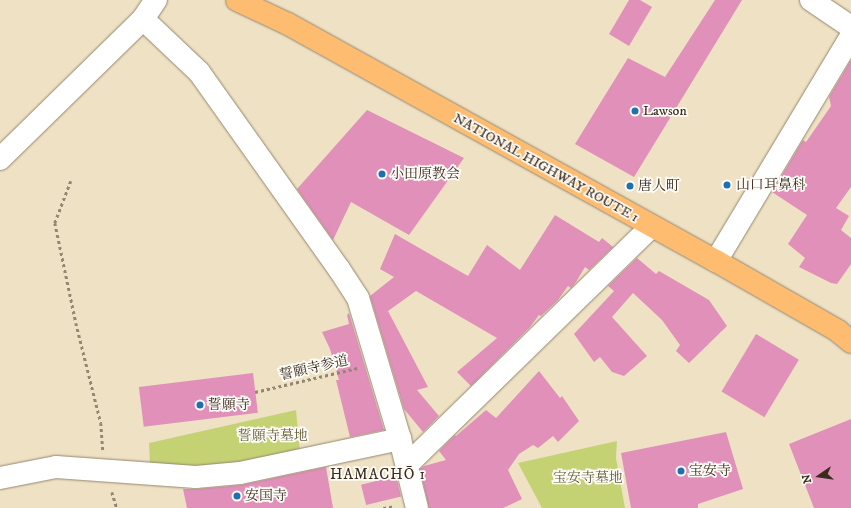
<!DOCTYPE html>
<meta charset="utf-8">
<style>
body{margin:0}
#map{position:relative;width:851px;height:508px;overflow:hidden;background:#efe2c4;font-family:"IM FELL DW Pica","Noto Serif JP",serif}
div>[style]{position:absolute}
.green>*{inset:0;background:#c5d274}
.building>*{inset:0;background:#e190b9;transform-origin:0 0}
.path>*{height:2.5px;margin-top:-1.25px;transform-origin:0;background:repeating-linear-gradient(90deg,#958671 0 3px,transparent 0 6px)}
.roads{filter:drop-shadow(0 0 1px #958671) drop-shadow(0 0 1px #958671)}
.minor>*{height:22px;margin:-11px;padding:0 11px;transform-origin:11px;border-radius:11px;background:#fff}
.highway>*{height:22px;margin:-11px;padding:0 11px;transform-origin:11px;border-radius:11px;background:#fdbc6f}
.dots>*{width:11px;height:11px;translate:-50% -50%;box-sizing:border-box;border:2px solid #fdfcf7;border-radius:50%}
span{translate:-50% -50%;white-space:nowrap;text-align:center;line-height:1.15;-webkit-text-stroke:3.5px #fdfcf7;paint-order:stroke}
.poi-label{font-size:14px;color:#3b2a1e}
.left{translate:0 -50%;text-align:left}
.street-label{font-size:14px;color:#3b2a1e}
.park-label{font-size:14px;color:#645c38}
.neighbourhood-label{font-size:15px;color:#3b2a1e;letter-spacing:1px}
.north{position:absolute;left:799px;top:456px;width:40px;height:40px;-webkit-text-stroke:3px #fdfcf7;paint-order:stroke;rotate:257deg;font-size:11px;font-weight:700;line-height:16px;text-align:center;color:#3b2a1e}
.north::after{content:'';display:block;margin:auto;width:14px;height:18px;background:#3b2a1e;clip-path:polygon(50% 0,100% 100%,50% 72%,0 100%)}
</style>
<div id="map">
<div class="green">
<div style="clip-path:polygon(296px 410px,300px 452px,243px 463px,195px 468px,150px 465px,149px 443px)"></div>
<div style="clip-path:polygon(617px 441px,616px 458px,625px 508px,542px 508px,518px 463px)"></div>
</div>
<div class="building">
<div style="clip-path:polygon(629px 0,640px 0,652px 7px,629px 46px,609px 34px)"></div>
<div style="clip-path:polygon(715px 0,742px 0,634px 177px,575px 144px,628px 58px,665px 77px)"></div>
<div style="clip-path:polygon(851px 60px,851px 187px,836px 208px,849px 216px,841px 230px,851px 238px,851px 264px,837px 284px,831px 283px,799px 267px,805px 258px,788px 244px,807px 215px,772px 192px,803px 140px,806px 142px,831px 106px,829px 97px)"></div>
<div style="clip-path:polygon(367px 110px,464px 158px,409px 235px,351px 202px,333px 240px,297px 189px)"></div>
<div style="clip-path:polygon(555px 215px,599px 242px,602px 238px,613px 247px,589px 270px,585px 267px,576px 282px,571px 288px,568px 286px,558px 300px,541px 316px,539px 315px,530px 327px,471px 386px,457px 372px,497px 338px,416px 291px,388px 311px,428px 387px,417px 390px,439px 416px,423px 432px,404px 409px,370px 296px,394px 277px,380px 269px,395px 234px,468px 276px,487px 245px,520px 270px)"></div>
<div style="clip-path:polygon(637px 258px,656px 274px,659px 271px,709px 300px,727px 326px,689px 363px,676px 351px,680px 345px,662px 320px,633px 293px,612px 317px,647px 356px,624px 376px,612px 372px,600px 357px,594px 362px,574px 334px,614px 291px,608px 286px)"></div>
<div style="clip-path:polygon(349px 313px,384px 430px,350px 437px,336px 380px,339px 380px,330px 349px,322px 332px,349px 324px,347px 315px)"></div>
<div style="left:756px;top:334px;width:50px;height:67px;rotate:31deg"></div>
<div style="clip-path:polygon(539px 371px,560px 398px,562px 396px,579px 421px,558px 442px,553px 436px,538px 448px,533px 445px,519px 454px,508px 470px,522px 499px,503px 508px,429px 508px,420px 469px,424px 466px,446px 460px,439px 451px,455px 435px,456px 436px,486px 410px,496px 418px)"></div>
<div style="left:253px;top:373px;width:40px;height:115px;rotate:83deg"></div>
<div style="clip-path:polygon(851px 419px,851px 508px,814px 508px,789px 444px)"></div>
<div style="clip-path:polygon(726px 432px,743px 489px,698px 504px,698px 508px,631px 508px,621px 453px)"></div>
<div style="clip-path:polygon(326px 467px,333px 508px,187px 508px,183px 489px,197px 489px,241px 485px)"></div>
<div style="left:396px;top:476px;width:21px;height:36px;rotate:76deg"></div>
</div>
<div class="path">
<div style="left:71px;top:181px;width:45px;rotate:110.9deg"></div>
<div style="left:55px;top:223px;width:102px;rotate:78.1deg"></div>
<div style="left:76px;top:323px;width:103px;rotate:76deg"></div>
<div style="left:101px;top:423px;width:27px;rotate:86deg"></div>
<div style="left:255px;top:392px;width:105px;rotate:-13.2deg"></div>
<div style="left:112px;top:492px;width:17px;rotate:73deg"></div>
<div style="left:383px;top:508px;width:12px;rotate:-9deg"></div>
</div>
<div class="roads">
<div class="minor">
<div style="left:811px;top:0;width:48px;rotate:34deg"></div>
<div style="left:143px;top:19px;width:77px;rotate:43.4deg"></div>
<div style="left:199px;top:72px;width:242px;rotate:54.6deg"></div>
<div style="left:339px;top:269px;width:35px;rotate:57deg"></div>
<div style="left:358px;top:298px;width:147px;rotate:73.4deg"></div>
<div style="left:400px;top:439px;width:71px;rotate:76.2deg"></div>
<div style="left:0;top:159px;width:200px;rotate:-44.4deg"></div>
<div style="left:143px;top:19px;width:23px;rotate:-56deg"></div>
<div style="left:716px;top:261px;width:262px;rotate:-59deg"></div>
<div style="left:407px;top:465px;width:342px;rotate:-44.3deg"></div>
<div style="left:0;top:478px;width:57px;rotate:-11.1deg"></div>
<div style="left:56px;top:467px;width:140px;rotate:4.1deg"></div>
<div style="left:196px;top:477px;width:44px;rotate:-5.2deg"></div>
<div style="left:240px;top:473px;width:164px;rotate:-12deg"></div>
</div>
<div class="highway">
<div style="left:237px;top:0;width:56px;rotate:25.2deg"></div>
<div style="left:288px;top:24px;width:489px;rotate:29deg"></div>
<div style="left:716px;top:261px;width:141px;rotate:29.8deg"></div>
<div style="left:838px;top:331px;width:17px;rotate:40deg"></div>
</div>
</div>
<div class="dots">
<div style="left:635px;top:111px;background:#1f6fb2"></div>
<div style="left:382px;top:174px;background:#1f6fb2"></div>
<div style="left:727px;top:185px;background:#1f6fb2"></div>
<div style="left:630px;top:186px;background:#1f6fb2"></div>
<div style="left:200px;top:405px;background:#1f6fb2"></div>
<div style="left:681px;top:471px;background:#1f6fb2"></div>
<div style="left:237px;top:496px;background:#1f6fb2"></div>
</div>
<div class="poi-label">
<span class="left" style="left:643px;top:111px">Lawson</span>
<span class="left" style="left:390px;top:174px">小田原教会</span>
<span class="left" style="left:736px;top:185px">山口耳鼻科</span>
<span class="left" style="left:638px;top:186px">唐人町</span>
<span class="left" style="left:208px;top:405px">誓願寺</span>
<span class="left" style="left:689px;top:471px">宝安寺</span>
<span class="left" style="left:245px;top:496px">安国寺</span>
</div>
<div class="street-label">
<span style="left:546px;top:168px;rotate:29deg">NATIONAL HIGHWAY ROUTE 1</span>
<span style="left:314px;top:368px;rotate:-13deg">誓願寺参道</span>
</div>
<div class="park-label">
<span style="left:273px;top:436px">誓願寺墓地</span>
<span style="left:588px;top:478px">宝安寺墓地</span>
</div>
<div class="neighbourhood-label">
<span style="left:378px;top:475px">HAMACHŌ 1</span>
</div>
<div class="north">N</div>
</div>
